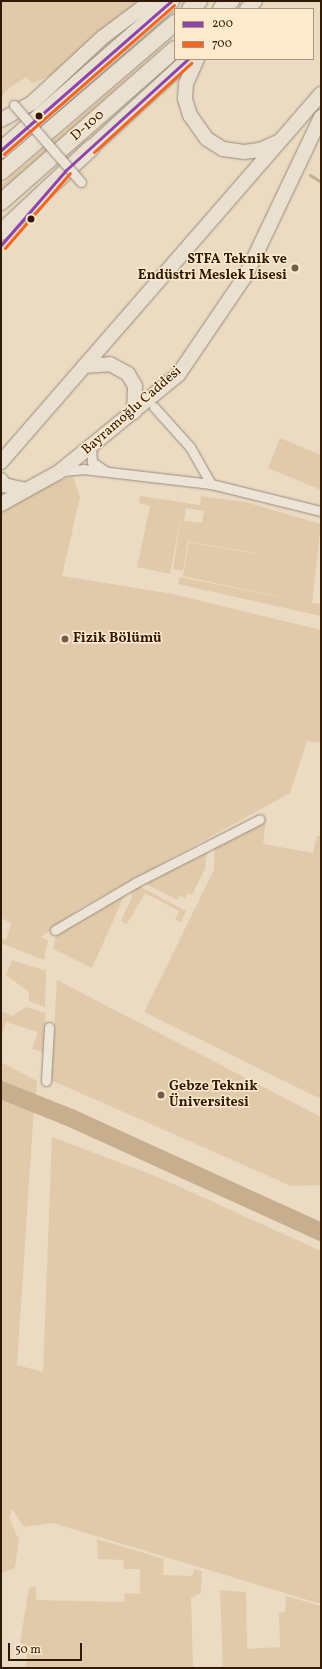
<!DOCTYPE html>
<meta charset="utf-8">
<style>
body{margin:0}
#map{position:relative;width:322px;height:1669px;overflow:hidden;background:#ebdbc2;font-family:Vollkorn,serif}
div>[style]{position:absolute}
.green>*{inset:0;background:#e1caa9}
.stream>*{height:3px;margin:-1.5px;padding:0 1.5px;transform-origin:1.5px;border-radius:1.5px;background:#c7af8e}
.river>*{height:18px;margin:-9px;padding:0 9px;transform-origin:9px;border-radius:9px;background:#c7af8e}
.roads{filter:drop-shadow(0 0 1px #978b7b) drop-shadow(0 0 1px #978b7b)}
.street>*{height:9px;margin:-4.5px;padding:0 4.5px;transform-origin:4.5px;border-radius:4.5px;background:#ede4d8}
.primary>*{height:14px;margin:-7px;padding:0 7px;transform-origin:7px;border-radius:7px;background:#eae0d1}
.highway>*{height:16px;margin:-8px;padding:0 8px;transform-origin:8px;border-radius:8px;background:#eae0d1}
.bridges{filter:drop-shadow(0 0 1px #978b7b) drop-shadow(0 0 1px #978b7b)}
.street-bridge>*{height:9px;margin:-4.5px;padding:0 4.5px;transform-origin:4.5px;border-radius:4.5px;background:#ede4d8}
.bus-1>*{height:3px;margin:-1.5px;padding:0 1.5px;transform-origin:1.5px;border-radius:1.5px;background:#8e44ad}
.bus-2>*{height:3px;margin:-1.5px;padding:0 1.5px;transform-origin:1.5px;border-radius:1.5px;background:#f26522}
.dots>*{width:11px;height:11px;translate:-50% -50%;box-sizing:border-box;border:2px solid #fdeacc;border-radius:50%}
span{translate:-50% -50%;white-space:nowrap;text-align:center;line-height:1.15;-webkit-text-stroke:3px #fdeacc;paint-order:stroke}
.street-label{font-size:14px;color:#301906}
.poi-label{font-size:14px;color:#301906;font-weight:700}
.right{translate:-100% -50%;text-align:right}
.left{translate:0 -50%;text-align:left}
.frame{position:absolute;inset:0;border:2px solid #301906;pointer-events:none}
.legend{position:absolute;left:174px;top:8px;width:140px;height:52px;box-sizing:border-box;background:#fdeacc;border:1px solid #ab967d;margin:0;padding:5px 7px;list-style:none;font-size:12px;color:#301906}
.legend li{display:flex;align-items:center;gap:8px;height:20px}
.legend b{width:20px;border:1px solid #ab967d}
.scale{position:absolute;left:8px;top:1643px;width:74px;height:18px;box-sizing:border-box;border:2px solid #301906;border-top:0;padding-left:5px;font-size:12px;line-height:14px;white-space:nowrap;color:#301906;-webkit-text-stroke:3px #fdeacc;paint-order:stroke}
</style>
<div id="map">
<div class="green">
<div style="clip-path:polygon(1px 1px,146px 1px,48px 77px,33px 83px,26px 77px,8px 89px,1px 98px)"></div>
<div style="clip-path:polygon(172px 38px,42px 156px,1px 191px,1px 185px)"></div>
<div style="clip-path:polygon(280px 438px,321px 455px,321px 490px,268px 468px)"></div>
<div style="clip-path:polygon(73px 476px,80px 497px,62px 576px,173px 594px,321px 630px,321px 743px,307px 741px,290px 793px,79px 909px,41px 937px,48px 941px,44px 960px,1px 943px,1px 938px,6px 940px,11px 923px,1px 918px,1px 513px,44px 486px)"></div>
<div style="clip-path:polygon(evenodd,140px 496px,200px 505px,201px 496px,245px 502px,321px 524px,312px 603px,321px 604px,321px 616px,178px 584px,180px 577px,299px 601px,183px 576px,189px 542px,307px 563px,188px 541px,183px 571px,173px 569px,182px 511px,170px 574px,137px 567px,150px 506px,139px 503px,140px 496px,186px 508px,204px 511px,202px 523px,184px 521px,186px 508px)"></div>
<div style="clip-path:polygon(266px 819px,263px 844px,313px 853px,317px 836px,321px 836px,321px 1099px,144px 1012px,214px 870px,215px 846px)"></div>
<div style="clip-path:polygon(207px 849px,205px 869px,192px 895px,187px 893px,185px 898px,180px 896px,177px 900px,144px 883px)"></div>
<div style="clip-path:polygon(139px 886px,186px 911px,181px 922px,175px 920px,179px 911px,145px 893px,127px 924px,121px 921px,132px 897px,131px 890px)"></div>
<div style="clip-path:polygon(126px 892px,92px 968px,53px 949px,57px 930px)"></div>
<div style="clip-path:polygon(12px 960px,46px 971px,45px 1007px,29px 1001px,29px 992px,6px 975px)"></div>
<div style="clip-path:polygon(57px 980px,321px 1117px,321px 1185px,291px 1186px,51px 1080px)"></div>
<div style="clip-path:polygon(26px 1007px,46px 1013px,43px 1052px,32px 1049px,38px 1032px,6px 1022px,1px 1037px,1px 1011px,13px 1016px)"></div>
<div style="clip-path:polygon(1px 1062px,37px 1081px,36px 1100px,1px 1086px)"></div>
<div style="clip-path:polygon(1px 1098px,34px 1106px,17px 1365px,43px 1372px,52px 1137px,158px 1177px,321px 1251px,321px 1604px,53px 1523px,24px 1527px,12px 1509px,9px 1518px,19px 1540px,15px 1568px,1px 1573px)"></div>
<div style="clip-path:polygon(97px 1539px,164px 1559px,163px 1575px,192px 1576px,194px 1569px,202px 1571px,201px 1593px,191px 1598px,193px 1668px,25px 1668px,29px 1646px,20px 1643px,29px 1588px,36px 1587px,36px 1600px,124px 1602px,125px 1593px,140px 1594px,140px 1569px,124px 1569px,123px 1560px,98px 1559px)"></div>
<div style="clip-path:polygon(220px 1590px,246px 1592px,247px 1649px,280px 1647px,279px 1613px,285px 1612px,286px 1596px,321px 1606px,321px 1668px,223px 1668px)"></div>
</div>
<div class="stream">
<div style="left:310px;top:175px;width:13px;rotate:32deg"></div>
</div>
<div class="river">
<div style="left:1px;top:1090px;width:75px;rotate:21.8deg"></div>
<div style="left:71px;top:1118px;width:275px;rotate:24.5deg"></div>
</div>
<div class="roads">
<div class="street">
<div style="left:154px;top:407px;width:54px;rotate:48deg"></div>
<div style="left:190px;top:447px;width:43px;rotate:60.4deg"></div>
<div style="left:91px;top:447px;width:15px;rotate:86deg"></div>
<div style="left:92px;top:462px;width:14px;rotate:34deg"></div>
<div style="left:62px;top:471px;width:21px;rotate:-5deg"></div>
<div style="left:83px;top:469px;width:129px;rotate:6.7deg"></div>
<div style="left:211px;top:484px;width:113px;rotate:13.8deg"></div>
<div style="left:55px;top:930px;width:93px;rotate:-30.4deg"></div>
<div style="left:135px;top:883px;width:140px;rotate:-27.1deg"></div>
<div style="left:46px;top:1081px;width:54px;rotate:-86.8deg"></div>
</div>
<div class="primary">
<div style="left:247px;top:9px;width:11px;rotate:-45deg"></div>
<div style="left:197px;top:59px;width:27px;rotate:114deg"></div>
<div style="left:186px;top:84px;width:15px;rotate:94deg"></div>
<div style="left:185px;top:99px;width:17px;rotate:73deg"></div>
<div style="left:190px;top:115px;width:29px;rotate:55deg"></div>
<div style="left:207px;top:139px;width:19px;rotate:32deg"></div>
<div style="left:223px;top:149px;width:21px;rotate:8deg"></div>
<div style="left:244px;top:152px;width:16px;rotate:-7deg"></div>
<div style="left:260px;top:150px;width:20px;rotate:-24deg"></div>
<div style="left:1px;top:120px;width:35px;rotate:-29deg"></div>
<div style="left:32px;top:103px;width:97px;rotate:-42.9deg"></div>
<div style="left:103px;top:37px;width:60px;rotate:-36.9deg"></div>
<div style="left:91px;top:148px;width:132px;rotate:-42.5deg"></div>
<div style="left:84px;top:366px;width:26px;rotate:-4deg"></div>
<div style="left:110px;top:364px;width:21px;rotate:29deg"></div>
<div style="left:128px;top:374px;width:14px;rotate:60deg"></div>
<div style="left:135px;top:386px;width:26px;rotate:92deg"></div>
<div style="left:1px;top:462px;width:488px;rotate:-49deg"></div>
<div style="left:1px;top:480px;width:6px;rotate:59deg"></div>
<div style="left:4px;top:485px;width:23px;rotate:13deg"></div>
<div style="left:1px;top:504px;width:66px;rotate:-28.9deg"></div>
<div style="left:59px;top:472px;width:154px;rotate:-39.2deg"></div>
<div style="left:178px;top:375px;width:121px;rotate:-55.8deg"></div>
<div style="left:246px;top:275px;width:175px;rotate:-64.6deg"></div>
</div>
<div class="highway">
<div style="left:190px;top:9px;width:12px;rotate:-42deg"></div>
<div style="left:221px;top:9px;width:13px;rotate:-39deg"></div>
<div style="left:1px;top:150px;width:226px;rotate:-41.2deg"></div>
<div style="left:1px;top:172px;width:229px;rotate:-40.6deg"></div>
<div style="left:1px;top:202px;width:232px;rotate:-41.3deg"></div>
<div style="left:1px;top:232px;width:123px;rotate:-43deg"></div>
</div>
</div>
<div class="bridges">
<div class="street-bridge">
<div style="left:14px;top:105px;width:102px;rotate:49deg"></div>
</div>
</div>
<div class="bus-1">
<div style="left:1px;top:150px;width:226px;rotate:-41.2deg"></div>
<div style="left:1px;top:245px;width:99px;rotate:-49.1deg"></div>
<div style="left:66px;top:170px;width:165px;rotate:-42.3deg"></div>
</div>
<div class="bus-2">
<div style="left:94px;top:152px;width:132px;rotate:-42.5deg"></div>
<div style="left:4px;top:154px;width:226px;rotate:-41.2deg"></div>
<div style="left:5px;top:248px;width:99px;rotate:-49.1deg"></div>
</div>
<div class="dots">
<div style="left:39px;top:116px;background:#301906"></div>
<div style="left:31px;top:219px;background:#301906"></div>
<div style="left:295px;top:268px;background:#715d48"></div>
<div style="left:65px;top:639px;background:#715d48"></div>
<div style="left:161px;top:1095px;background:#715d48"></div>
</div>
<div class="street-label">
<span style="left:88px;top:126px;rotate:-41deg">D-100</span>
<span style="left:132px;top:411px;rotate:-41deg">Bayramoğlu Caddesi</span>
</div>
<div class="poi-label">
<span class="right" style="left:287px;top:268px">STFA Teknik ve<br>Endüstri Meslek Lisesi</span>
<span class="left" style="left:73px;top:639px">Fizik Bölümü</span>
<span class="left" style="left:169px;top:1095px">Gebze Teknik<br>Üniversitesi</span>
</div>
<div class="frame"></div>
<ul class="legend">
<li><b style="height:5px;background:#8e44ad"></b>200</li>
<li><b style="height:5px;background:#f26522"></b>700</li>
</ul>
<div class="scale">50 m</div>
</div>
